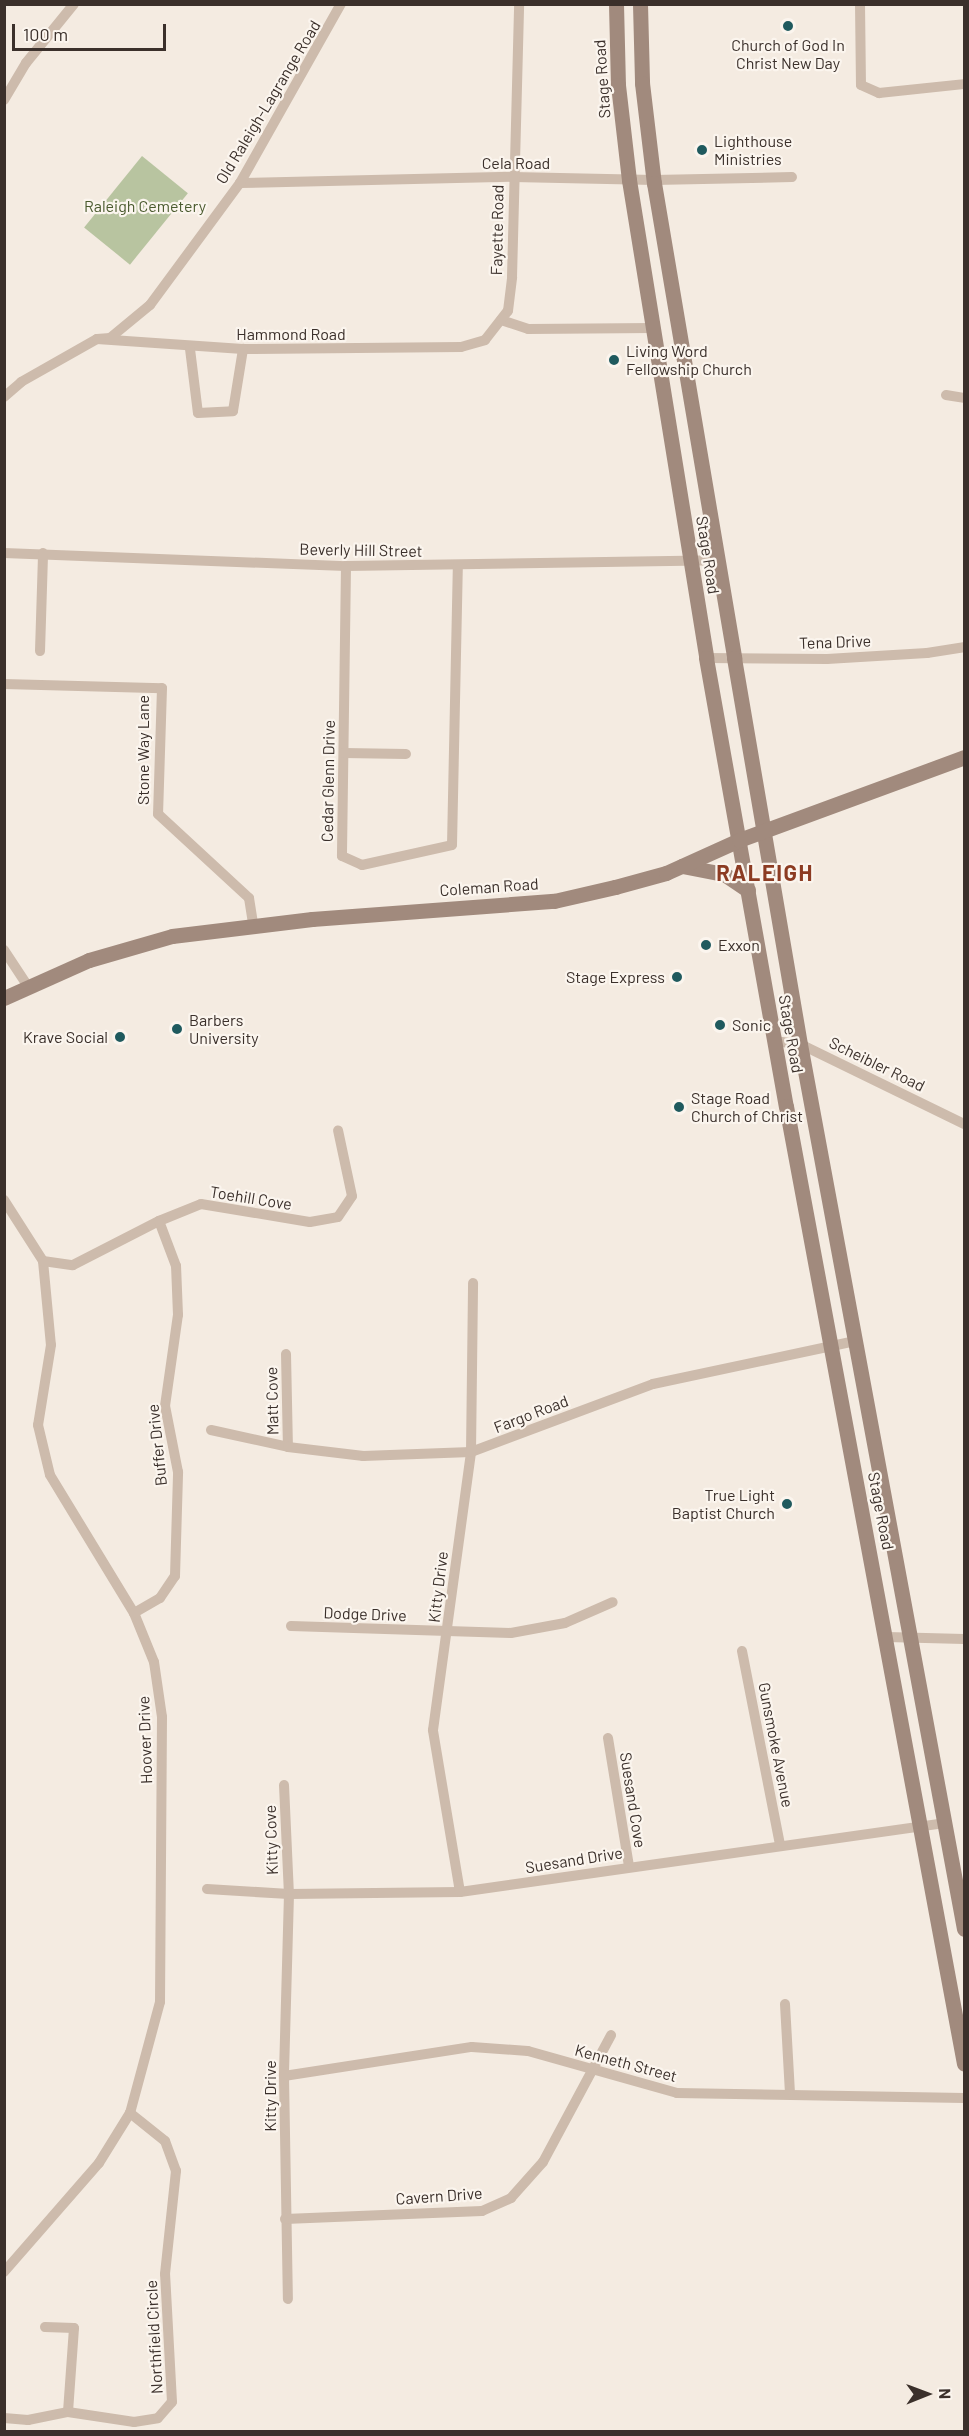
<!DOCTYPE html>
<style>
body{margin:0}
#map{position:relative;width:969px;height:2436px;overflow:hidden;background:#f4ebe1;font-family:Barlow,sans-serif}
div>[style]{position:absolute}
.green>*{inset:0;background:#b8c4a0;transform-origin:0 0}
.street>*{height:10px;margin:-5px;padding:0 5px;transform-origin:5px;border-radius:5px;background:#cdbbac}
.secondary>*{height:15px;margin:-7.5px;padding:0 7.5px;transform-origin:7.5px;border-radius:7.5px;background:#a18a7d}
.dots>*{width:16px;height:16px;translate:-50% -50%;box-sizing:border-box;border:3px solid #fbf5ee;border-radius:50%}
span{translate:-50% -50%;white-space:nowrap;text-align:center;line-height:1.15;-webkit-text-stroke:4.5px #fbf5ee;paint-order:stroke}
.poi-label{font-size:16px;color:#3b302b}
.left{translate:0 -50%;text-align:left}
.right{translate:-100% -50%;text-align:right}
.street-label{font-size:16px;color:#3b302b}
.park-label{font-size:16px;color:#4a5a2e}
.district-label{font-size:22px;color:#8c3b22;font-weight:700;letter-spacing:1.5px}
.frame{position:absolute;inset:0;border:6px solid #3b302b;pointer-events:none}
.north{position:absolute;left:897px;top:2364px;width:60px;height:60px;-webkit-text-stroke:4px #fbf5ee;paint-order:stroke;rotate:89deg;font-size:16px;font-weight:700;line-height:24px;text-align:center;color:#3b302b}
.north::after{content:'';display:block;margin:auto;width:21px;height:27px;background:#3b302b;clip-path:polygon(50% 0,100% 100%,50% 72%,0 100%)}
.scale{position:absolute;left:12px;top:24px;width:154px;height:27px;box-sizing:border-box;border:3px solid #3b302b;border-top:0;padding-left:8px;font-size:18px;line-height:21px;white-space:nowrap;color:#3b302b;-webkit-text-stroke:4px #fbf5ee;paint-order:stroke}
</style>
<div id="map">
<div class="green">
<div style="left:142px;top:156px;width:59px;height:92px;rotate:39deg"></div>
</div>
<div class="street">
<div style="left:860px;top:4px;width:81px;rotate:89.3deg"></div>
<div style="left:861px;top:85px;width:20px;rotate:24deg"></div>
<div style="left:879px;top:93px;width:85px;rotate:-6deg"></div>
<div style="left:4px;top:100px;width:43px;rotate:-59.3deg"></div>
<div style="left:26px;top:63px;width:76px;rotate:-50.9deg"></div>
<div style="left:240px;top:183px;width:273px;rotate:-1.3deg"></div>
<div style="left:513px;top:177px;width:141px;rotate:1.2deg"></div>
<div style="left:654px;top:180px;width:138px;rotate:-1.2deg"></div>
<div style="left:501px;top:320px;width:28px;rotate:18deg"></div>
<div style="left:528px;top:329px;width:125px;rotate:-0.5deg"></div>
<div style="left:97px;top:339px;width:146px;rotate:3.9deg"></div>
<div style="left:243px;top:349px;width:218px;rotate:-0.5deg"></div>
<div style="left:461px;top:347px;width:25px;rotate:-16deg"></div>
<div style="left:485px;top:340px;width:37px;rotate:-52deg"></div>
<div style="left:508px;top:311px;width:34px;rotate:-83deg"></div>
<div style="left:512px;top:277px;width:273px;rotate:-88.5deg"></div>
<div style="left:190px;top:349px;width:64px;rotate:82.9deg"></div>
<div style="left:198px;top:413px;width:35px;rotate:-3deg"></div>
<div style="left:233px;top:411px;width:63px;rotate:-80.8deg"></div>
<div style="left:946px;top:395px;width:18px;rotate:9deg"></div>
<div style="left:4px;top:397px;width:23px;rotate:-41deg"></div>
<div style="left:21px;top:382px;width:87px;rotate:-29.5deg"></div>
<div style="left:97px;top:339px;width:13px;rotate:-4deg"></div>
<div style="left:110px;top:338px;width:52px;rotate:-39.5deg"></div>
<div style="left:150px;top:305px;width:152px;rotate:-53.6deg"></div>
<div style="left:240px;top:183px;width:206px;rotate:-60.6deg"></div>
<div style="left:4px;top:553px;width:342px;rotate:2.2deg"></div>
<div style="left:346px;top:566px;width:372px;rotate:-0.9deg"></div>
<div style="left:346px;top:566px;width:290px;rotate:90.8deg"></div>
<div style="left:342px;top:856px;width:22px;rotate:24deg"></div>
<div style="left:362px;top:865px;width:92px;rotate:-12.5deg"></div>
<div style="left:452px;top:845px;width:279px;rotate:-88.8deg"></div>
<div style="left:40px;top:651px;width:98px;rotate:-88.2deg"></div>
<div style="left:706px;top:658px;width:121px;rotate:0.5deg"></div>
<div style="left:827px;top:659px;width:100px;rotate:-3.4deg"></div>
<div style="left:927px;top:653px;width:37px;rotate:-9deg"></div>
<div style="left:4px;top:684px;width:158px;rotate:1.5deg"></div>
<div style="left:162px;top:688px;width:126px;rotate:91.8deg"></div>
<div style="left:158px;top:814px;width:124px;rotate:42.7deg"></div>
<div style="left:249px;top:898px;width:26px;rotate:81deg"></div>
<div style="left:344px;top:753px;width:62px;rotate:0.9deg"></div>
<div style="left:4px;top:950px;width:42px;rotate:56.7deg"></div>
<div style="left:774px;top:1041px;width:26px;rotate:7deg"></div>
<div style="left:800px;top:1044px;width:182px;rotate:26deg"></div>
<div style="left:4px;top:1200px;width:72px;rotate:57.4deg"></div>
<div style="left:43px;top:1261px;width:84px;rotate:84.6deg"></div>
<div style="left:51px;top:1345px;width:81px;rotate:99.2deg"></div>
<div style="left:38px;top:1425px;width:51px;rotate:76.5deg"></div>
<div style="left:50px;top:1475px;width:162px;rotate:58.7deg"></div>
<div style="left:134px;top:1613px;width:53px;rotate:67.8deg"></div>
<div style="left:154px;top:1662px;width:56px;rotate:81.7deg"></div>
<div style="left:162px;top:1717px;width:285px;rotate:90.4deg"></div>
<div style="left:160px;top:2002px;width:115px;rotate:105.1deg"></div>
<div style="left:130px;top:2113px;width:59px;rotate:121.8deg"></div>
<div style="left:99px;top:2163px;width:145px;rotate:131.1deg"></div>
<div style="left:43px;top:1261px;width:30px;rotate:8deg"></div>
<div style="left:73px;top:1265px;width:97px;rotate:-27.1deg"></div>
<div style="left:159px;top:1221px;width:45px;rotate:-22deg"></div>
<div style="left:201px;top:1204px;width:110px;rotate:9.4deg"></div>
<div style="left:310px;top:1222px;width:28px;rotate:-10deg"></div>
<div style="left:338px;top:1217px;width:25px;rotate:-56deg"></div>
<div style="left:352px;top:1196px;width:67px;rotate:-102deg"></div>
<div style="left:286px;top:1354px;width:93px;rotate:88.8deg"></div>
<div style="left:211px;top:1430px;width:79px;rotate:12.4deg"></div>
<div style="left:288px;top:1447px;width:76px;rotate:6.8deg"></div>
<div style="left:363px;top:1456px;width:108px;rotate:-2.1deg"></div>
<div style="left:471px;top:1452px;width:194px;rotate:-20.5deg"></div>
<div style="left:653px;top:1384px;width:208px;rotate:-12deg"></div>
<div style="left:134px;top:1613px;width:30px;rotate:-30deg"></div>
<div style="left:160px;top:1598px;width:27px;rotate:-56deg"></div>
<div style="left:175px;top:1576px;width:104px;rotate:-88.3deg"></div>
<div style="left:178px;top:1472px;width:67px;rotate:-101.1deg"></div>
<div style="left:165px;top:1406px;width:92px;rotate:-81.9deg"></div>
<div style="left:178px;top:1315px;width:49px;rotate:-92.3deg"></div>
<div style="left:176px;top:1266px;width:48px;rotate:-110.7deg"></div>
<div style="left:291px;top:1626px;width:220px;rotate:1.8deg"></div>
<div style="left:511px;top:1633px;width:55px;rotate:-10.5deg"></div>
<div style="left:565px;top:1623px;width:52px;rotate:-23.6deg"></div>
<div style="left:887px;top:1637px;width:77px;rotate:1.5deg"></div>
<div style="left:742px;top:1651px;width:197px;rotate:78.9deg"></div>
<div style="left:608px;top:1738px;width:130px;rotate:80.7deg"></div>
<div style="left:284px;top:1785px;width:109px;rotate:87.4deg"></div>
<div style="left:289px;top:1894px;width:182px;rotate:91.6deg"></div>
<div style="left:284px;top:2076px;width:223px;rotate:89deg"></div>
<div style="left:207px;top:1889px;width:82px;rotate:3.5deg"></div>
<div style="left:289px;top:1894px;width:171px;rotate:-0.7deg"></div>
<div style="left:460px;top:1892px;width:489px;rotate:-8.1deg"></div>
<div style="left:460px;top:1892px;width:164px;rotate:-99.5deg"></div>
<div style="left:433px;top:1730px;width:281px;rotate:-82.2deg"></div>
<div style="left:471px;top:1452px;width:169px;rotate:-89.3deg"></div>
<div style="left:785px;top:2004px;width:90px;rotate:86.8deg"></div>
<div style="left:284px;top:2076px;width:190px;rotate:-8.8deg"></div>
<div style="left:472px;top:2047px;width:56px;rotate:4.1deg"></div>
<div style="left:528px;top:2051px;width:155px;rotate:15.7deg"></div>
<div style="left:677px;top:2093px;width:287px;rotate:1deg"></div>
<div style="left:285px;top:2219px;width:197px;rotate:-2.3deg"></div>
<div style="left:482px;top:2211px;width:32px;rotate:-24deg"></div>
<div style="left:511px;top:2198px;width:48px;rotate:-48.4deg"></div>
<div style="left:543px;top:2162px;width:144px;rotate:-61.8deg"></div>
<div style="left:45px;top:2327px;width:29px;rotate:2deg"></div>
<div style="left:74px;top:2328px;width:84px;rotate:94.1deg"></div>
<div style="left:4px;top:2418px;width:24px;rotate:5deg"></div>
<div style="left:28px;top:2420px;width:41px;rotate:-11.3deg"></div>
<div style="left:68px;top:2412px;width:67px;rotate:8.6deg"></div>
<div style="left:134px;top:2422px;width:24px;rotate:-9deg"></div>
<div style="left:158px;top:2418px;width:21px;rotate:-49deg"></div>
<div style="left:172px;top:2402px;width:128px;rotate:-93.1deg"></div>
<div style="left:165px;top:2274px;width:104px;rotate:-83.9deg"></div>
<div style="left:176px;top:2171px;width:32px;rotate:-110deg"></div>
<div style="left:165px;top:2141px;width:45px;rotate:-141.3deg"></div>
</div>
<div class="secondary">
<div style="left:616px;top:4px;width:81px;rotate:88.6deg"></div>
<div style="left:618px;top:85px;width:96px;rotate:83.4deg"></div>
<div style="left:629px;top:180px;width:484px;rotate:80.8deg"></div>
<div style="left:706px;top:658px;width:455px;rotate:79.9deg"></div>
<div style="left:786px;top:1106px;width:974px;rotate:79.47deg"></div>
<div style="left:640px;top:4px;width:79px;rotate:88.5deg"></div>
<div style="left:642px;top:83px;width:101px;rotate:83.2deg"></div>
<div style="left:654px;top:183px;width:482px;rotate:80.4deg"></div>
<div style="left:734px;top:658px;width:392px;rotate:80.3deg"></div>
<div style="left:800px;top:1044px;width:900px;rotate:79.5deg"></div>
<div style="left:682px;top:866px;width:43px;rotate:10.8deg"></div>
<div style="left:724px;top:874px;width:29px;rotate:34deg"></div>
<div style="left:4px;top:998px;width:93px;rotate:-24.1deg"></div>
<div style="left:89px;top:960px;width:86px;rotate:-16.1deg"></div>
<div style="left:172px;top:936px;width:141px;rotate:-6.9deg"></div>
<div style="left:312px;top:919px;width:243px;rotate:-4.3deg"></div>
<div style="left:554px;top:901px;width:63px;rotate:-12.9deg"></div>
<div style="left:615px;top:887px;width:53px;rotate:-15.4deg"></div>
<div style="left:666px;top:873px;width:80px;rotate:-24.3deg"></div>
<div style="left:739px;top:840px;width:240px;rotate:-20.2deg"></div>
</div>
<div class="dots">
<div style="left:788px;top:26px;background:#1f5a5e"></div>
<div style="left:702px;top:150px;background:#1f5a5e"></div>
<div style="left:614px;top:360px;background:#1f5a5e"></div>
<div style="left:706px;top:945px;background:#1f5a5e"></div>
<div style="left:677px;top:977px;background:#1f5a5e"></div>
<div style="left:720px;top:1025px;background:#1f5a5e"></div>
<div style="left:177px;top:1029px;background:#1f5a5e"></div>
<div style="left:120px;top:1037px;background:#1f5a5e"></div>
<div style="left:679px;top:1107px;background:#1f5a5e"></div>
<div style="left:787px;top:1504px;background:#1f5a5e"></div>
</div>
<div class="poi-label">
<span style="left:788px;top:54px">Church of God In<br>Christ New Day</span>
<span class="left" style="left:714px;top:150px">Lighthouse<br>Ministries</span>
<span class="left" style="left:626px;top:360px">Living Word<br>Fellowship Church</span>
<span class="left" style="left:718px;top:945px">Exxon</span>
<span class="right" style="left:665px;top:977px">Stage Express</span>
<span class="left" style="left:189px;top:1029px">Barbers<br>University</span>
<span class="left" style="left:732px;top:1025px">Sonic</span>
<span class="right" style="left:108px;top:1037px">Krave Social</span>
<span class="left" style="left:691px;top:1107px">Stage Road<br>Church of Christ</span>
<span class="right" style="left:775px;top:1504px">True Light<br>Baptist Church</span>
</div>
<div class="street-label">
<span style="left:602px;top:79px;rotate:-94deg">Stage Road</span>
<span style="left:268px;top:102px;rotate:-59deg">Old Raleigh-Lagrange Road</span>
<span style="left:516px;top:163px">Cela Road</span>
<span style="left:497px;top:230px;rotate:-89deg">Fayette Road</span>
<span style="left:291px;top:334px">Hammond Road</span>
<span style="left:361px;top:550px;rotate:1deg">Beverly Hill Street</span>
<span style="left:708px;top:555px;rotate:81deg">Stage Road</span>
<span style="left:835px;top:642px;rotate:-2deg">Tena Drive</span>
<span style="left:143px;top:750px;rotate:-90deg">Stone Way Lane</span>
<span style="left:328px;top:781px;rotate:-89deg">Cedar Glenn Drive</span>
<span style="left:489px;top:887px;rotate:-4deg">Coleman Road</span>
<span style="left:791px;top:1034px;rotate:80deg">Stage Road</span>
<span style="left:877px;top:1064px;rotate:26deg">Scheibler Road</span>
<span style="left:251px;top:1198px;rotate:9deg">Toehill Cove</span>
<span style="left:272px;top:1401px;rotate:-91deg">Matt Cove</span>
<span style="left:531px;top:1414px;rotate:-21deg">Fargo Road</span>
<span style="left:157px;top:1445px;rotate:-96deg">Buffer Drive</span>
<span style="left:881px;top:1511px;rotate:79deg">Stage Road</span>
<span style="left:438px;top:1587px;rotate:-83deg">Kitty Drive</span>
<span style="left:365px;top:1614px;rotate:2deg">Dodge Drive</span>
<span style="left:145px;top:1740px;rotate:-92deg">Hoover Drive</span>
<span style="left:776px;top:1745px;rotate:79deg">Gunsmoke Avenue</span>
<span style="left:633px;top:1800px;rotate:81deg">Suesand Cove</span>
<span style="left:271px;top:1840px;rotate:-92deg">Kitty Cove</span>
<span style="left:574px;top:1860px;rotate:-9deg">Suesand Drive</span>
<span style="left:626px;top:2063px;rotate:15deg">Kenneth Street</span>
<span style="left:270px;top:2096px;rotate:-90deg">Kitty Drive</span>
<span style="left:439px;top:2196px;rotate:-4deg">Cavern Drive</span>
<span style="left:154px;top:2337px;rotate:-93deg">Northfield Circle</span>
</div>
<div class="park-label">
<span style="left:145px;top:206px">Raleigh Cemetery</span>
</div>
<div class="district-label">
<span style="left:765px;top:873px">RALEIGH</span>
</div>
<div class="frame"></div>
<div class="north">N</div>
<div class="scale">100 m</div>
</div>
